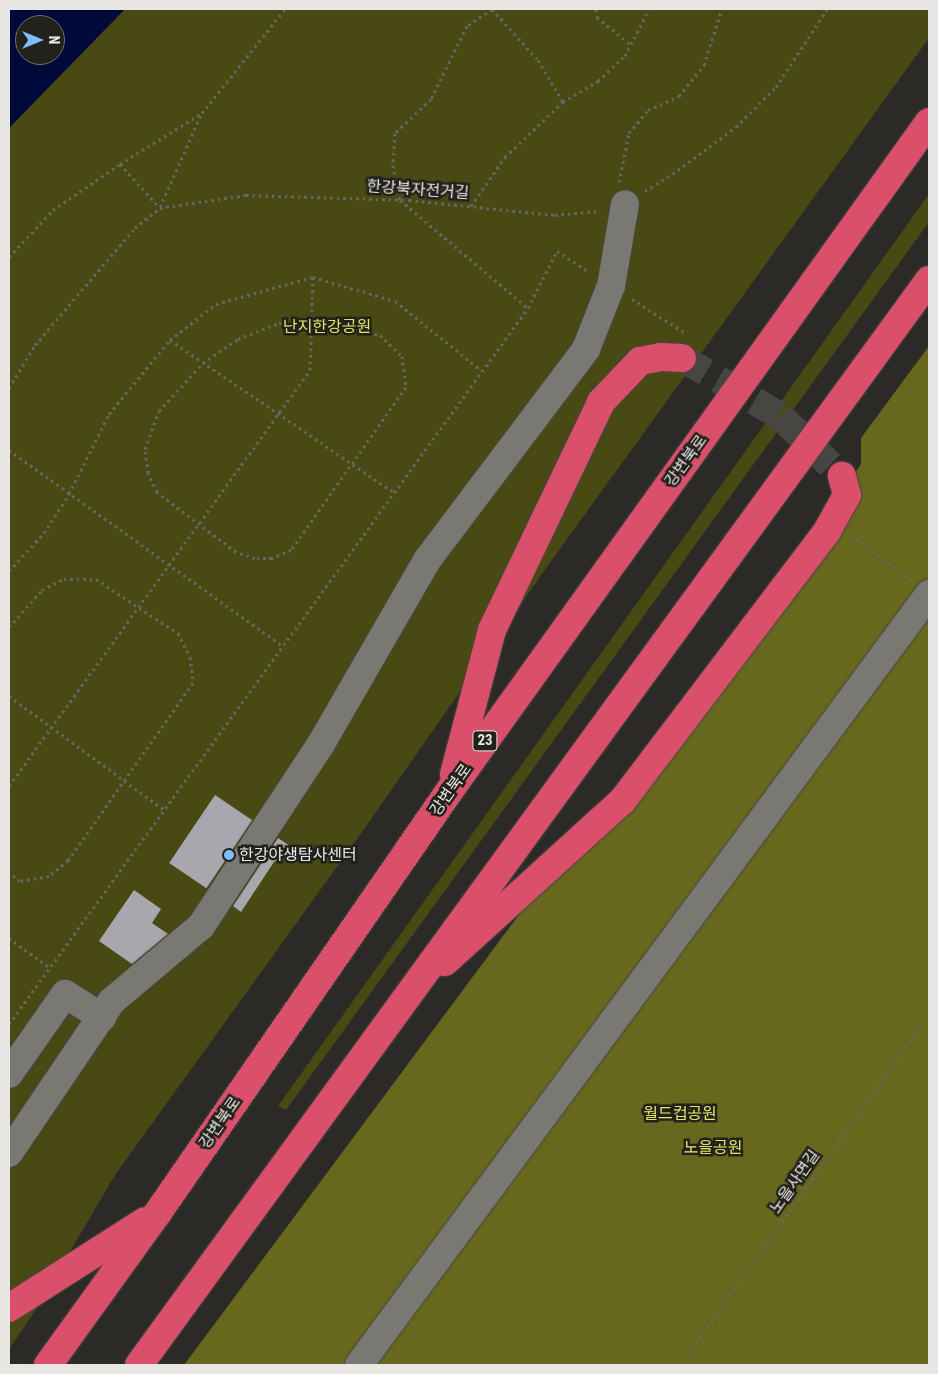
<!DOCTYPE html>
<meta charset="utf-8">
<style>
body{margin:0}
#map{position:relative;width:938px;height:1374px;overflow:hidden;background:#2c2a26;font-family:"Roboto Condensed","Noto Sans KR",sans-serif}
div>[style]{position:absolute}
.green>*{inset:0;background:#494a13}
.forest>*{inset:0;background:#67681e}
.water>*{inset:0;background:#000a3a}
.building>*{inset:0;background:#a8a7ad;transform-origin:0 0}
.highway-tunnel>*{height:28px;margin-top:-14px;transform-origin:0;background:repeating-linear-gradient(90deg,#484642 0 28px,transparent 0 42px)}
.path>*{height:3px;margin-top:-1.5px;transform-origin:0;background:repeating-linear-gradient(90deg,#676662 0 2.5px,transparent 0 6.5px)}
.roads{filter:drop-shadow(0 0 1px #474642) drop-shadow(0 0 1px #474642)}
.minor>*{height:28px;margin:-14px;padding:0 14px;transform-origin:14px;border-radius:14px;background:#797872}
.highway>*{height:28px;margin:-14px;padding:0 14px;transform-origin:14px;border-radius:14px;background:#da506b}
.dots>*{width:14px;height:14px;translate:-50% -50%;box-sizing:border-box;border:2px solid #22211c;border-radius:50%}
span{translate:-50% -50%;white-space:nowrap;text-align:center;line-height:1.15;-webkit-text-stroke:5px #22211c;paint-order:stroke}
.shield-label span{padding:1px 4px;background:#22211c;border:1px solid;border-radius:4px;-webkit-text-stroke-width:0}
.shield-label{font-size:15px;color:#e8e7e4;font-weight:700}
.street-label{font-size:16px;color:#e8e7e4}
.park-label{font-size:16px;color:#e1e567}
.poi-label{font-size:16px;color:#e8e7e4}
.left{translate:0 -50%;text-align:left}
.frame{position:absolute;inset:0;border:10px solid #e8e7e4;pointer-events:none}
.north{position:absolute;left:15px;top:15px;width:50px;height:50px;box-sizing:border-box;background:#22211c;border:1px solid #71706c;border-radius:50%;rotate:90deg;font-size:14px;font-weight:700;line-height:20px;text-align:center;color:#e8e7e4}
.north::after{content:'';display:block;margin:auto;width:18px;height:22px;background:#7bbef8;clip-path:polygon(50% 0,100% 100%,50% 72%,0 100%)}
</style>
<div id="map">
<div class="green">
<div style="clip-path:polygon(125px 9px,929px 9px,929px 38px,549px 564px,362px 832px,115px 1175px,35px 1311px,9px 1349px,9px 128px)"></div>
<div style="clip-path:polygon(929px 194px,929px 222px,286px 1110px,278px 1106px)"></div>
</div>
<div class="forest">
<div style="clip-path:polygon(929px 346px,929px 1365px,184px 1365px,547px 877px,778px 591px,861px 464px,861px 438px)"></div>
</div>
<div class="water">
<div style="clip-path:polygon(evenodd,9px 9px,125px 9px,9px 128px,9px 9px,25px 25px,55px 25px,55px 55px,25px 55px,25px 25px)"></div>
</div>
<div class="building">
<div style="left:215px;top:795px;width:45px;height:82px;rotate:34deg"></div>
<div style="clip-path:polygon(278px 838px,293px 848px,274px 862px,241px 912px,233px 906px)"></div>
<div style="clip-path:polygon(134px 890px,161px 909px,152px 923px,168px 934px,132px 964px,99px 941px)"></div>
</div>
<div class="highway-tunnel">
<div style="left:682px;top:358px;width:114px;rotate:30.6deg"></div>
<div style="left:780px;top:416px;width:86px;rotate:44.1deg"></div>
</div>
<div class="path">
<div style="left:492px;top:9px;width:30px;rotate:146deg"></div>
<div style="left:467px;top:26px;width:81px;rotate:116.3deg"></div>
<div style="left:431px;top:99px;width:50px;rotate:136.6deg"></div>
<div style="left:395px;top:133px;width:32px;rotate:94deg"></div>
<div style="left:393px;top:165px;width:36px;rotate:79deg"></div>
<div style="left:400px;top:200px;width:167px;rotate:40.2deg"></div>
<div style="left:528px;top:308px;width:64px;rotate:-63deg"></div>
<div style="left:557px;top:251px;width:38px;rotate:33deg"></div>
<div style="left:492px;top:9px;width:69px;rotate:48deg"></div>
<div style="left:538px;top:60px;width:49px;rotate:59.2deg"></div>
<div style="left:596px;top:9px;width:8px;rotate:83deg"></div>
<div style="left:597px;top:17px;width:44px;rotate:39.5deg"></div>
<div style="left:120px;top:164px;width:59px;rotate:47.7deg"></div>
<div style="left:619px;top:182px;width:50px;rotate:-78.5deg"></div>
<div style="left:629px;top:133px;width:30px;rotate:-50deg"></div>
<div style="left:648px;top:110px;width:34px;rotate:-24deg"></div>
<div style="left:679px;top:96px;width:40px;rotate:-51deg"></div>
<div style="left:704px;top:65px;width:59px;rotate:-72.2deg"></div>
<div style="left:645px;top:191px;width:39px;rotate:-32deg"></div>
<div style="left:678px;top:170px;width:72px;rotate:-36.6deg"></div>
<div style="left:736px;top:127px;width:57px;rotate:-45deg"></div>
<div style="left:776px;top:87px;width:93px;rotate:-56.8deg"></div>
<div style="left:471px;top:206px;width:60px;rotate:-55.2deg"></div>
<div style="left:505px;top:157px;width:80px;rotate:-43.5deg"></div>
<div style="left:563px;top:102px;width:41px;rotate:-31deg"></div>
<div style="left:598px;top:81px;width:37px;rotate:-43deg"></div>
<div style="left:625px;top:56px;width:53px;rotate:-62.9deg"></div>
<div style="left:160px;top:207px;width:101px;rotate:-66deg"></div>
<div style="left:9px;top:257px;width:64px;rotate:-46.9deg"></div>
<div style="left:53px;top:210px;width:81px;rotate:-34.5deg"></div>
<div style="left:120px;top:164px;width:97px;rotate:-31.9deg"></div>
<div style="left:202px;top:113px;width:133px;rotate:-51.4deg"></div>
<div style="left:632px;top:299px;width:62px;rotate:32.4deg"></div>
<div style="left:311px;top:320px;width:71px;rotate:12.3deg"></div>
<div style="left:380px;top:335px;width:30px;rotate:44deg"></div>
<div style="left:402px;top:356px;width:31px;rotate:83deg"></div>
<div style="left:406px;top:387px;width:199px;rotate:125.2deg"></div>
<div style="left:291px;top:550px;width:21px;rotate:157deg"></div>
<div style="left:272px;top:558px;width:17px;rotate:180deg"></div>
<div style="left:255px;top:558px;width:20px;rotate:-162deg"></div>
<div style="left:236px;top:552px;width:99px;rotate:-142.8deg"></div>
<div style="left:157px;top:492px;width:21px;rotate:-115deg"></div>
<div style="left:148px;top:473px;width:24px;rotate:-97deg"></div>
<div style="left:145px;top:449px;width:40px;rotate:-69.8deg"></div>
<div style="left:159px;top:411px;width:65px;rotate:-47.5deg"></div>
<div style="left:203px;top:363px;width:42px;rotate:-34.4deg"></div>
<div style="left:238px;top:339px;width:44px;rotate:-21.3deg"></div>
<div style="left:279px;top:323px;width:32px;rotate:-5deg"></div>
<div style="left:170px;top:340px;width:271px;rotate:34.2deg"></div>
<div style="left:9px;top:388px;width:50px;rotate:-58.8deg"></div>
<div style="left:35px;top:345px;width:154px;rotate:-49.5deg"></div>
<div style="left:135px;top:228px;width:32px;rotate:-39deg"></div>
<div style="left:160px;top:208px;width:87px;rotate:-8.6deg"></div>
<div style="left:246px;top:195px;width:163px;rotate:1.8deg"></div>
<div style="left:409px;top:200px;width:147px;rotate:5.9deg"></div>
<div style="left:555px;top:215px;width:43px;rotate:-5.3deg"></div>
<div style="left:9px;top:450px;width:337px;rotate:35.6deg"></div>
<div style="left:852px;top:535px;width:74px;rotate:37.3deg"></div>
<div style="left:9px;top:571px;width:52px;rotate:-47.4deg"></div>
<div style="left:44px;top:533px;width:46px;rotate:-57.3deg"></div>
<div style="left:69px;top:494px;width:89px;rotate:-63.4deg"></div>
<div style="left:109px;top:414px;width:96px;rotate:-50.5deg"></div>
<div style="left:170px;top:340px;width:58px;rotate:-38deg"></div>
<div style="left:216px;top:304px;width:101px;rotate:-15.6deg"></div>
<div style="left:313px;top:277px;width:85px;rotate:16.3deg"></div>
<div style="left:395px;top:301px;width:112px;rotate:38.8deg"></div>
<div style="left:9px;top:627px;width:50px;rotate:-48.3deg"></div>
<div style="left:42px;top:590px;width:25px;rotate:-27deg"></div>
<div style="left:64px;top:579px;width:32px"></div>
<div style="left:96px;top:579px;width:98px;rotate:33.4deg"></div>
<div style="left:178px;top:633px;width:27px;rotate:63deg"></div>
<div style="left:190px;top:657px;width:26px;rotate:83deg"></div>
<div style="left:193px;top:683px;width:217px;rotate:125.2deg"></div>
<div style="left:68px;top:860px;width:25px;rotate:140deg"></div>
<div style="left:49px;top:876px;width:29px;rotate:170deg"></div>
<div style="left:20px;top:881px;width:14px;rotate:-144deg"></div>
<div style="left:9px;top:696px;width:192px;rotate:36.3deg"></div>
<div style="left:9px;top:786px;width:513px;rotate:-54.11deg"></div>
<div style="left:310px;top:370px;width:93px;rotate:-88.2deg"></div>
<div style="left:9px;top:938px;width:51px;rotate:36.2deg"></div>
<div style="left:9px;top:1024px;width:884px;rotate:-54.06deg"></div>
<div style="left:681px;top:1365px;width:430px;rotate:-54.8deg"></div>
</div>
<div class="roads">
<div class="minor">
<div style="left:9px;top:1074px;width:98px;rotate:-55deg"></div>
<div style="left:65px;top:994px;width:44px;rotate:31.9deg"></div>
<div style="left:9px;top:1153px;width:184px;rotate:-55.9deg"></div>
<div style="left:112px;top:1001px;width:116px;rotate:-40.1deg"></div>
<div style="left:201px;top:926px;width:218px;rotate:-56.6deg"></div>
<div style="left:321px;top:744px;width:214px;rotate:-60deg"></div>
<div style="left:428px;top:559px;width:263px;rotate:-53deg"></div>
<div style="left:586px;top:349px;width:68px;rotate:-68.4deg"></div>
<div style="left:611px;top:286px;width:83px;rotate:-80.3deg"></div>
<div style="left:359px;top:1365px;width:959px;rotate:-53.52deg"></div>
</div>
<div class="highway">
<div style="left:454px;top:774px;width:149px;rotate:-75.2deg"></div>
<div style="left:492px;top:630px;width:253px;rotate:-64.4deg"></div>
<div style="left:601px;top:402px;width:57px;rotate:-46.4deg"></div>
<div style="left:640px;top:361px;width:21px;rotate:-11deg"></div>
<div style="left:661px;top:357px;width:21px;rotate:3deg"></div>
<div style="left:445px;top:962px;width:241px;rotate:-42.3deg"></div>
<div style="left:623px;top:800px;width:338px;rotate:-52.8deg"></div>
<div style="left:827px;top:531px;width:41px;rotate:-60.9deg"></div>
<div style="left:847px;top:495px;width:20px;rotate:-105deg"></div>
<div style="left:9px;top:1308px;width:161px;rotate:-32.6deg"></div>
<div style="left:48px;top:1365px;width:186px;rotate:-54.2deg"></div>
<div style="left:157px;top:1214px;width:515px;rotate:-55.35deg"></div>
<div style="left:450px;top:790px;width:822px;rotate:-54.36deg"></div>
<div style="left:139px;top:1365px;width:1342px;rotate:-53.94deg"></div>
</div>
</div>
<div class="dots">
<div style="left:229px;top:855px;background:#7bbef8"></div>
</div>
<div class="shield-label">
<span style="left:485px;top:741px">23</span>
</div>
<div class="street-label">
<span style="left:418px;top:190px;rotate:4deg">한강북자전거길</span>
<span style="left:686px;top:461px;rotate:-54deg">강변북로</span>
<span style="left:451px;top:790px;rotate:-55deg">강변북로</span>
<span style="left:220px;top:1123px;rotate:-55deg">강변북로</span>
<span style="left:795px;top:1182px;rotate:-55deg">노을사면길</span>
</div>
<div class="park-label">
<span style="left:327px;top:327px">난지한강공원</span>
<span style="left:680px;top:1114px">월드컵공원</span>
<span style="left:713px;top:1148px">노을공원</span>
</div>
<div class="poi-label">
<span class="left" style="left:239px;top:855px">한강야생탐사센터</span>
</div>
<div class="frame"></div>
<div class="north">N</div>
</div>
